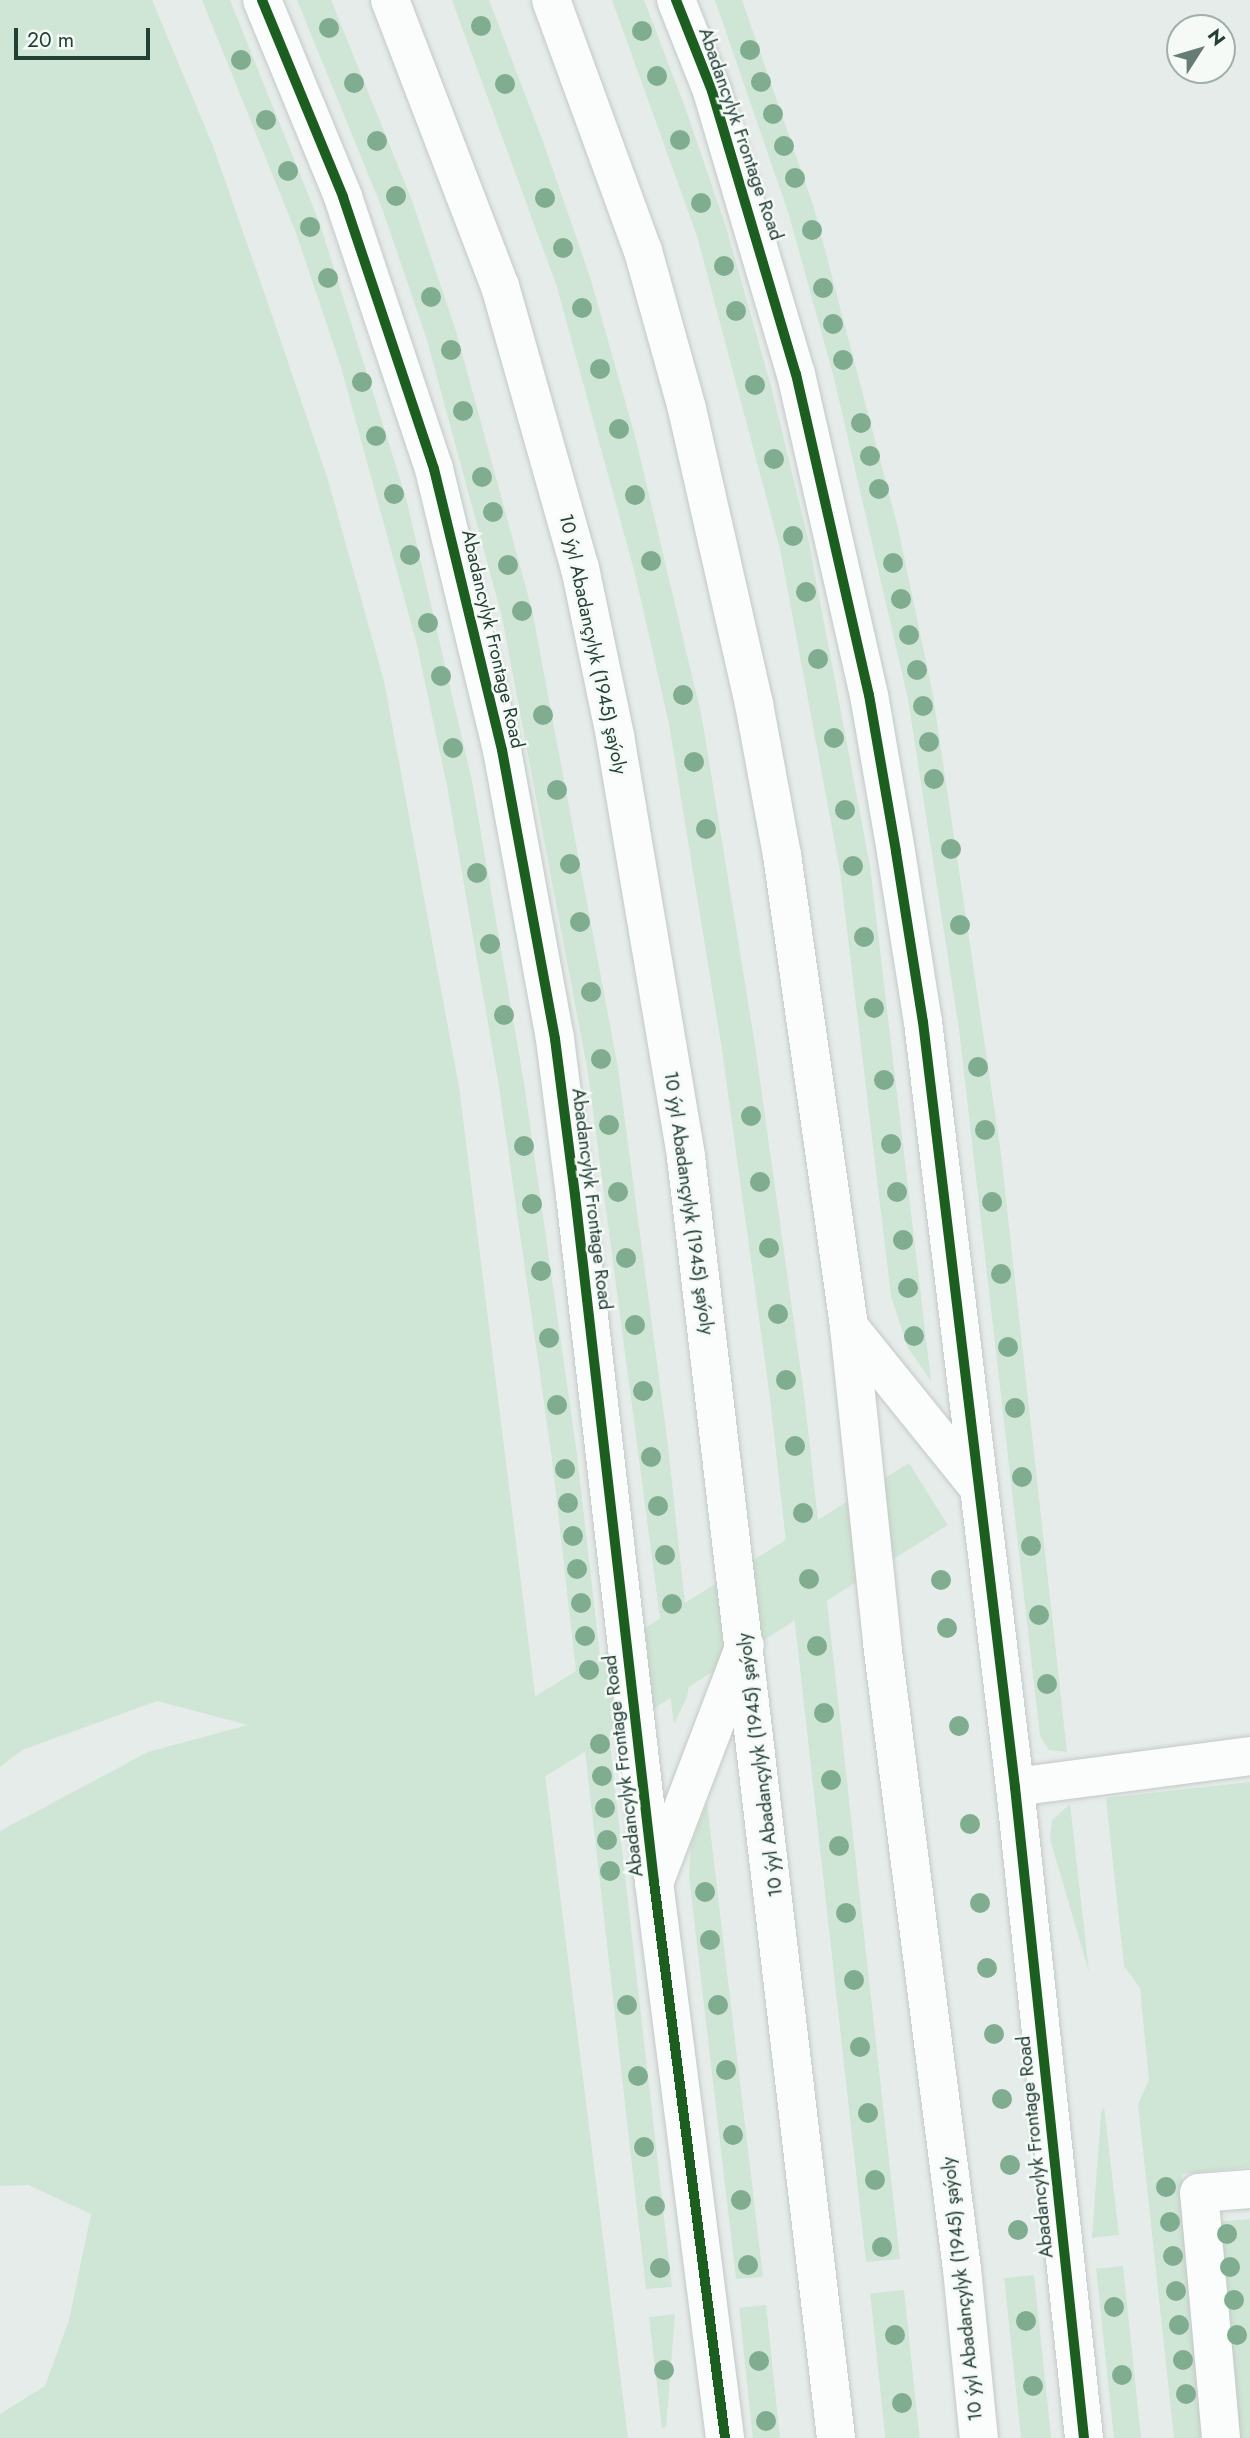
<!DOCTYPE html>
<meta charset="utf-8">
<style>
body{margin:0}
#map{position:relative;width:1250px;height:2438px;overflow:hidden;background:#e6ece9;font-family:Jost,sans-serif}
div>[style]{position:absolute}
.green>*{inset:0;background:#cfe5d5;transform-origin:0 0}
.roads{filter:drop-shadow(0 0 2px #c3c9c6) drop-shadow(0 0 2px #c3c9c6)}
.street>*{height:38px;margin:-19px;padding:0 19px;transform-origin:19px;border-radius:19px;background:#fbfcfc}
.secondary>*{height:38px;margin:-19px;padding:0 19px;transform-origin:19px;border-radius:19px;background:#fbfcfc}
.cycleway>*{height:10px;margin:-5px;padding:0 5px;transform-origin:5px;border-radius:5px;background:#1b5e20}
.trees>*{width:20px;height:20px;margin:-10px;border-radius:50%;background:#80ac8f}
span{translate:-50% -50%;white-space:nowrap;text-align:center;line-height:1.15;-webkit-text-stroke:5px #f5faf7;paint-order:stroke}
.street-label{font-size:19px;color:#234036}
.north{position:absolute;left:1166px;top:14px;width:70px;height:70px;box-sizing:border-box;background:#f5faf7;border:2px solid #a1b0aa;border-radius:50%;rotate:53deg;font-size:19px;font-weight:700;line-height:28px;text-align:center;color:#234036}
.north::after{content:'';display:block;margin:auto;width:24px;height:32px;background:#677c75;clip-path:polygon(50% 0,100% 100%,50% 72%,0 100%)}
.scale{position:absolute;left:14px;top:28px;width:136px;height:32px;box-sizing:border-box;border:4px solid #234036;border-top:0;padding-left:9px;font-size:21px;line-height:24px;white-space:nowrap;color:#234036;-webkit-text-stroke:5px #f5faf7;paint-order:stroke}
</style>
<div id="map">
<div class="green">
<div style="clip-path:polygon(0 0,152px 0,213px 146px,272px 315px,328px 480px,384px 681px,459px 1087px,628px 2438px,0 2438px,0 2414px,45px 2386px,69px 2320px,91px 2214px,28px 2185px,0 2186px,0 1831px,148px 1752px,248px 1725px,157px 1701px,22px 1750px,0 1767px)"></div>
<div style="clip-path:polygon(202px 0,230px 0,320px 224px,406px 498px,472px 781px,524px 1083px,577px 1455px,672px 2287px,646px 2289px,552px 1459px,499px 1087px,447px 786px,417px 645px,341px 367px,296px 233px)"></div>
<div style="clip-path:polygon(297px 0,331px 0,411px 198px,456px 331px,532px 610px,618px 1068px,668px 1446px,692px 1669px,687px 1697px,674px 1724px,588px 1073px,502px 617px,427px 340px,382px 208px)"></div>
<div style="clip-path:polygon(452px 0,489px 0,544px 144px,590px 277px,635px 436px,702px 718px,755px 1045px,804px 1394px,900px 2259px,866px 2262px,770px 1398px,722px 1050px,669px 724px,635px 574px,557px 287px)"></div>
<div style="clip-path:polygon(612px 0,644px 0,685px 107px,726px 227px,771px 386px,809px 543px,870px 866px,931px 1381px,908px 1348px,891px 1296px,840px 871px,780px 549px,697px 236px)"></div>
<div style="clip-path:polygon(715px 0,742px 0,814px 208px,898px 528px,933px 695px,1001px 1154px,1067px 1752px,1049px 1750px,1040px 1736px,959px 1029px,908px 699px,834px 378px,789px 215px)"></div>
<div style="left:909px;top:1463px;width:73px;height:790px;rotate:58deg"></div>
<div style="clip-path:polygon(1250px 1782px,1250px 2167px,1182px 2174px,1206px 2438px,1174px 2438px,1138px 2104px,1149px 2080px,1140px 1988px,1124px 1966px,1106px 1798px)"></div>
<div style="clip-path:polygon(707px 1803px,763px 2277px,736px 2279px,689px 1876px,691px 1844px)"></div>
<div style="clip-path:polygon(1070px 1804px,1089px 1972px,1050px 1839px,1052px 1820px)"></div>
<div style="clip-path:polygon(1104px 2107px,1119px 2235px,1092px 2238px,1101px 2113px)"></div>
<div style="clip-path:polygon(1250px 2219px,1250px 2438px,1234px 2438px,1215px 2222px)"></div>
<div style="left:1123px;top:2266px;width:173px;height:27px;rotate:84deg"></div>
<div style="left:1034px;top:2275px;width:164px;height:30px;rotate:84deg"></div>
<div style="left:904px;top:2290px;width:149px;height:34px;rotate:84deg"></div>
<div style="left:766px;top:2305px;width:134px;height:27px;rotate:84deg"></div>
<div style="clip-path:polygon(675px 2314px,666px 2427px,662px 2428px,649px 2317px)"></div>
</div>
<div class="roads">
<div class="street">
<div style="left:262px;top:0;width:213px;rotate:67.6deg"></div>
<div style="left:343px;top:197px;width:287px;rotate:71.5deg"></div>
<div style="left:434px;top:469px;width:289px;rotate:76.4deg"></div>
<div style="left:502px;top:750px;width:294px;rotate:79.6deg"></div>
<div style="left:555px;top:1039px;width:157px;rotate:82.7deg"></div>
<div style="left:575px;top:1195px;width:692px;rotate:83.44deg"></div>
<div style="left:654px;top:1882px;width:561px;rotate:82.72deg"></div>
<div style="left:676px;top:0;width:98px;rotate:68.4deg"></div>
<div style="left:712px;top:91px;width:295px;rotate:73.5deg"></div>
<div style="left:796px;top:374px;width:329px;rotate:77.2deg"></div>
<div style="left:869px;top:695px;width:159px;rotate:80.2deg"></div>
<div style="left:896px;top:852px;width:172px;rotate:81deg"></div>
<div style="left:923px;top:1022px;width:771px;rotate:83.14deg"></div>
<div style="left:1015px;top:1787px;width:655px;rotate:83.95deg"></div>
<div style="left:849px;top:1327px;width:201px;rotate:51.1deg"></div>
<div style="left:1015px;top:1787px;width:237px;rotate:-7.5deg"></div>
<div style="left:656px;top:1878px;width:249px;rotate:-69.1deg"></div>
<div style="left:1221px;top:2438px;width:246px;rotate:-95.1deg"></div>
<div style="left:1199px;top:2193px;width:51px;rotate:-4.5deg"></div>
</div>
<div class="secondary">
<div style="left:390px;top:0;width:306px;rotate:69deg"></div>
<div style="left:500px;top:286px;width:293px;rotate:74.2deg"></div>
<div style="left:580px;top:568px;width:172px;rotate:78.2deg"></div>
<div style="left:615px;top:736px;width:427px;rotate:80.4deg"></div>
<div style="left:686px;top:1157px;width:1290px;rotate:83.32deg"></div>
<div style="left:551px;top:0;width:267px;rotate:69.9deg"></div>
<div style="left:643px;top:251px;width:164px;rotate:74.4deg"></div>
<div style="left:687px;top:409px;width:303px;rotate:77.2deg"></div>
<div style="left:754px;top:704px;width:154px;rotate:79.5deg"></div>
<div style="left:782px;top:855px;width:477px;rotate:81.9deg"></div>
<div style="left:849px;top:1327px;width:318px;rotate:84deg"></div>
<div style="left:882px;top:1643px;width:631px;rotate:82.72deg"></div>
<div style="left:962px;top:2269px;width:170px;rotate:84.3deg"></div>
</div>
</div>
<div class="cycleway">
<div style="left:262px;top:0;width:213px;rotate:67.6deg"></div>
<div style="left:343px;top:197px;width:287px;rotate:71.5deg"></div>
<div style="left:434px;top:469px;width:289px;rotate:76.4deg"></div>
<div style="left:502px;top:750px;width:294px;rotate:79.6deg"></div>
<div style="left:555px;top:1039px;width:157px;rotate:82.7deg"></div>
<div style="left:575px;top:1195px;width:692px;rotate:83.44deg"></div>
<div style="left:654px;top:1882px;width:561px;rotate:82.72deg"></div>
<div style="left:676px;top:0;width:98px;rotate:68.4deg"></div>
<div style="left:712px;top:91px;width:295px;rotate:73.5deg"></div>
<div style="left:796px;top:374px;width:329px;rotate:77.2deg"></div>
<div style="left:869px;top:695px;width:159px;rotate:80.2deg"></div>
<div style="left:896px;top:852px;width:172px;rotate:81deg"></div>
<div style="left:923px;top:1022px;width:771px;rotate:83.14deg"></div>
<div style="left:1015px;top:1787px;width:655px;rotate:83.95deg"></div>
</div>
<div class="trees">
<div style="left:481px;top:26px"></div>
<div style="left:329px;top:28px"></div>
<div style="left:642px;top:31px"></div>
<div style="left:750px;top:50px"></div>
<div style="left:241px;top:60px"></div>
<div style="left:657px;top:76px"></div>
<div style="left:761px;top:82px"></div>
<div style="left:354px;top:83px"></div>
<div style="left:505px;top:84px"></div>
<div style="left:773px;top:114px"></div>
<div style="left:266px;top:120px"></div>
<div style="left:680px;top:140px"></div>
<div style="left:377px;top:141px"></div>
<div style="left:784px;top:146px"></div>
<div style="left:288px;top:171px"></div>
<div style="left:795px;top:178px"></div>
<div style="left:396px;top:196px"></div>
<div style="left:545px;top:198px"></div>
<div style="left:701px;top:203px"></div>
<div style="left:310px;top:227px"></div>
<div style="left:812px;top:230px"></div>
<div style="left:563px;top:248px"></div>
<div style="left:724px;top:266px"></div>
<div style="left:328px;top:278px"></div>
<div style="left:823px;top:288px"></div>
<div style="left:431px;top:297px"></div>
<div style="left:582px;top:308px"></div>
<div style="left:736px;top:311px"></div>
<div style="left:833px;top:324px"></div>
<div style="left:451px;top:350px"></div>
<div style="left:843px;top:360px"></div>
<div style="left:600px;top:369px"></div>
<div style="left:362px;top:382px"></div>
<div style="left:755px;top:385px"></div>
<div style="left:463px;top:411px"></div>
<div style="left:861px;top:423px"></div>
<div style="left:619px;top:429px"></div>
<div style="left:376px;top:436px"></div>
<div style="left:870px;top:456px"></div>
<div style="left:774px;top:459px"></div>
<div style="left:482px;top:477px"></div>
<div style="left:879px;top:489px"></div>
<div style="left:394px;top:494px"></div>
<div style="left:635px;top:495px"></div>
<div style="left:493px;top:512px"></div>
<div style="left:793px;top:536px"></div>
<div style="left:410px;top:555px"></div>
<div style="left:651px;top:561px"></div>
<div style="left:893px;top:563px"></div>
<div style="left:508px;top:565px"></div>
<div style="left:806px;top:592px"></div>
<div style="left:901px;top:599px"></div>
<div style="left:522px;top:611px"></div>
<div style="left:428px;top:623px"></div>
<div style="left:909px;top:635px"></div>
<div style="left:818px;top:659px"></div>
<div style="left:917px;top:670px"></div>
<div style="left:441px;top:676px"></div>
<div style="left:683px;top:695px"></div>
<div style="left:923px;top:706px"></div>
<div style="left:543px;top:715px"></div>
<div style="left:834px;top:738px"></div>
<div style="left:929px;top:742px"></div>
<div style="left:453px;top:748px"></div>
<div style="left:694px;top:762px"></div>
<div style="left:934px;top:779px"></div>
<div style="left:557px;top:790px"></div>
<div style="left:845px;top:810px"></div>
<div style="left:706px;top:829px"></div>
<div style="left:951px;top:849px"></div>
<div style="left:570px;top:864px"></div>
<div style="left:853px;top:866px"></div>
<div style="left:477px;top:873px"></div>
<div style="left:580px;top:922px"></div>
<div style="left:960px;top:925px"></div>
<div style="left:864px;top:937px"></div>
<div style="left:490px;top:944px"></div>
<div style="left:591px;top:992px"></div>
<div style="left:874px;top:1008px"></div>
<div style="left:504px;top:1015px"></div>
<div style="left:601px;top:1059px"></div>
<div style="left:978px;top:1067px"></div>
<div style="left:884px;top:1080px"></div>
<div style="left:751px;top:1116px"></div>
<div style="left:609px;top:1125px"></div>
<div style="left:985px;top:1130px"></div>
<div style="left:891px;top:1144px"></div>
<div style="left:524px;top:1146px"></div>
<div style="left:760px;top:1182px"></div>
<div style="left:618px;top:1192px"></div>
<div style="left:897px;top:1192px"></div>
<div style="left:992px;top:1202px"></div>
<div style="left:532px;top:1204px"></div>
<div style="left:903px;top:1240px"></div>
<div style="left:769px;top:1248px"></div>
<div style="left:626px;top:1258px"></div>
<div style="left:541px;top:1271px"></div>
<div style="left:1001px;top:1274px"></div>
<div style="left:908px;top:1288px"></div>
<div style="left:778px;top:1314px"></div>
<div style="left:635px;top:1325px"></div>
<div style="left:914px;top:1336px"></div>
<div style="left:549px;top:1338px"></div>
<div style="left:1008px;top:1347px"></div>
<div style="left:786px;top:1380px"></div>
<div style="left:643px;top:1391px"></div>
<div style="left:557px;top:1405px"></div>
<div style="left:1015px;top:1408px"></div>
<div style="left:795px;top:1446px"></div>
<div style="left:651px;top:1457px"></div>
<div style="left:565px;top:1469px"></div>
<div style="left:1022px;top:1477px"></div>
<div style="left:568px;top:1503px"></div>
<div style="left:658px;top:1506px"></div>
<div style="left:803px;top:1513px"></div>
<div style="left:573px;top:1536px"></div>
<div style="left:1031px;top:1546px"></div>
<div style="left:665px;top:1555px"></div>
<div style="left:577px;top:1569px"></div>
<div style="left:809px;top:1579px"></div>
<div style="left:941px;top:1580px"></div>
<div style="left:581px;top:1603px"></div>
<div style="left:672px;top:1604px"></div>
<div style="left:1039px;top:1615px"></div>
<div style="left:947px;top:1628px"></div>
<div style="left:585px;top:1636px"></div>
<div style="left:817px;top:1646px"></div>
<div style="left:589px;top:1670px"></div>
<div style="left:1047px;top:1684px"></div>
<div style="left:824px;top:1713px"></div>
<div style="left:959px;top:1726px"></div>
<div style="left:600px;top:1744px"></div>
<div style="left:602px;top:1776px"></div>
<div style="left:831px;top:1780px"></div>
<div style="left:605px;top:1808px"></div>
<div style="left:970px;top:1824px"></div>
<div style="left:607px;top:1840px"></div>
<div style="left:839px;top:1846px"></div>
<div style="left:610px;top:1871px"></div>
<div style="left:705px;top:1892px"></div>
<div style="left:980px;top:1903px"></div>
<div style="left:846px;top:1913px"></div>
<div style="left:710px;top:1940px"></div>
<div style="left:987px;top:1968px"></div>
<div style="left:854px;top:1980px"></div>
<div style="left:627px;top:2005px"></div>
<div style="left:718px;top:2005px"></div>
<div style="left:994px;top:2034px"></div>
<div style="left:860px;top:2047px"></div>
<div style="left:726px;top:2070px"></div>
<div style="left:638px;top:2076px"></div>
<div style="left:1002px;top:2099px"></div>
<div style="left:868px;top:2113px"></div>
<div style="left:733px;top:2135px"></div>
<div style="left:644px;top:2147px"></div>
<div style="left:1010px;top:2165px"></div>
<div style="left:875px;top:2180px"></div>
<div style="left:1166px;top:2187px"></div>
<div style="left:741px;top:2200px"></div>
<div style="left:655px;top:2206px"></div>
<div style="left:1170px;top:2222px"></div>
<div style="left:1018px;top:2230px"></div>
<div style="left:1227px;top:2234px"></div>
<div style="left:882px;top:2247px"></div>
<div style="left:1173px;top:2256px"></div>
<div style="left:748px;top:2265px"></div>
<div style="left:1230px;top:2267px"></div>
<div style="left:660px;top:2268px"></div>
<div style="left:1176px;top:2291px"></div>
<div style="left:1234px;top:2300px"></div>
<div style="left:1114px;top:2307px"></div>
<div style="left:1026px;top:2321px"></div>
<div style="left:1179px;top:2325px"></div>
<div style="left:895px;top:2335px"></div>
<div style="left:1237px;top:2335px"></div>
<div style="left:1183px;top:2360px"></div>
<div style="left:759px;top:2361px"></div>
<div style="left:664px;top:2370px"></div>
<div style="left:1122px;top:2375px"></div>
<div style="left:1033px;top:2386px"></div>
<div style="left:1186px;top:2394px"></div>
<div style="left:902px;top:2403px"></div>
<div style="left:766px;top:2421px"></div>
</div>
<div class="street-label">
<span style="left:741px;top:134px;rotate:71deg">Abadancylyk Frontage Road</span>
<span style="left:493px;top:639px;rotate:77deg">Abadancylyk Frontage Road</span>
<span style="left:593px;top:644px;rotate:78deg">10 ýyl Abadançylyk (1945) şaýoly</span>
<span style="left:592px;top:1199px;rotate:83deg">Abadancylyk Frontage Road</span>
<span style="left:689px;top:1203px;rotate:82deg">10 ýyl Abadançylyk (1945) şaýoly</span>
<span style="left:760px;top:1765px;rotate:-97deg">10 ýyl Abadançylyk (1945) şaýoly</span>
<span style="left:623px;top:1766px;rotate:-97deg">Abadancylyk Frontage Road</span>
<span style="left:1035px;top:2147px;rotate:-96deg">Abadancylyk Frontage Road</span>
<span style="left:962px;top:2289px;rotate:-96deg">10 ýyl Abadançylyk (1945) şaýoly</span>
</div>
<div class="north">N</div>
<div class="scale">20 m</div>
</div>
